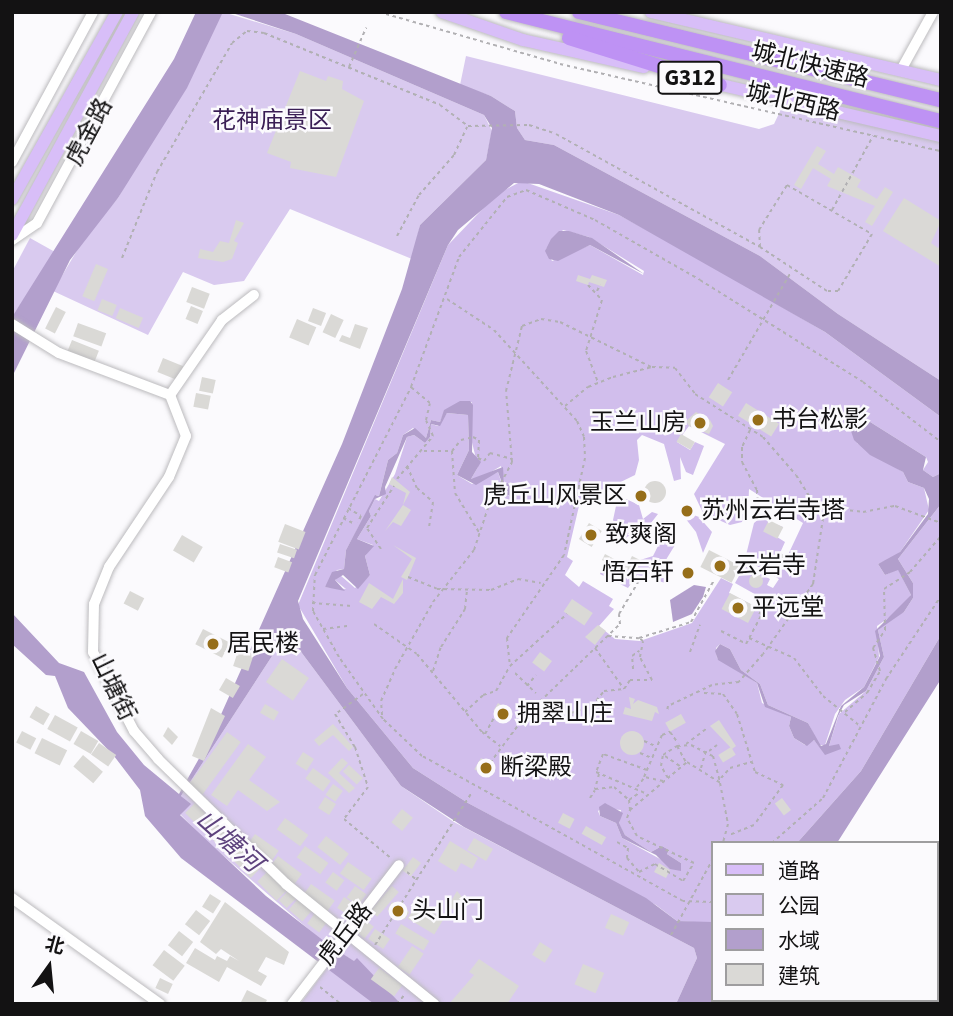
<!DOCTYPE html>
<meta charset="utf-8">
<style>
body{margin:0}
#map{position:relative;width:953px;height:1016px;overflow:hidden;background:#fbfafd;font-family:"Source Sans 3","Noto Sans SC",sans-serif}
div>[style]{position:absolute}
.green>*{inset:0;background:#d9caef}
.forest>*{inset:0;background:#d1beec}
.water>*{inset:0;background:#b29fcc}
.building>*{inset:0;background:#dad9d6;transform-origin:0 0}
.round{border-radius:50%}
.path>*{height:2px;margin-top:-1px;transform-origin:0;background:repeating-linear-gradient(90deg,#b1b0b3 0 3.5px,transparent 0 7px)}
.roads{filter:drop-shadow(0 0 2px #bcbbbe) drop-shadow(0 0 2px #bcbbbe)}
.minor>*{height:10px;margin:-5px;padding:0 5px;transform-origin:5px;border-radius:5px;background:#fff}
.major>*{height:12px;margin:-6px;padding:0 6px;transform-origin:6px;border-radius:6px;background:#d8bef8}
.highway>*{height:14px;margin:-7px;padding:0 7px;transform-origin:7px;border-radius:7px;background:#be92f4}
.dots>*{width:19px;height:19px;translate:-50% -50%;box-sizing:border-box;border:4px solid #fbfafd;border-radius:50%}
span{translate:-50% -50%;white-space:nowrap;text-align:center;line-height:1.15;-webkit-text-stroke:5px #fbfafd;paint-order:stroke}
.shield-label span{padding:2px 5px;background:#fbfafd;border:2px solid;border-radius:5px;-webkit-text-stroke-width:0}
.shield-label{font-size:23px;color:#131213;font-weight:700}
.street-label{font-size:24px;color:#131213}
.park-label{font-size:24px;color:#391d54}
.poi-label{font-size:24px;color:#131213}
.left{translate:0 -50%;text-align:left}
.right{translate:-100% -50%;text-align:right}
.water-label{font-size:26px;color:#5d427d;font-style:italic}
.frame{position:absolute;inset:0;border:14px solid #131213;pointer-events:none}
.legend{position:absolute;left:711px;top:841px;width:228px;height:161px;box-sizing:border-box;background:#fbfafd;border:2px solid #9e9d9f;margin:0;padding:9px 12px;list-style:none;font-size:21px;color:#131213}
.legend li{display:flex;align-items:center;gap:14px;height:35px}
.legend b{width:35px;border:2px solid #9e9d9f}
.north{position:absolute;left:14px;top:932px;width:70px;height:70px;-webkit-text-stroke:5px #fbfafd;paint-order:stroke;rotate:15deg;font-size:19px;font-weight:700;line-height:28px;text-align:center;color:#131213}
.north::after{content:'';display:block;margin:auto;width:24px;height:32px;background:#131213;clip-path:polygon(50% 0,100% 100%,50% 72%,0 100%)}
</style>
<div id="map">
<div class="green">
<div style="clip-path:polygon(223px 12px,296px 34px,484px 115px,492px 131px,486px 160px,420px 225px,412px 259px,290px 209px,244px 281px,214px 285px,183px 272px,148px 335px,53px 291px,85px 237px,118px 198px)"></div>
<div style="clip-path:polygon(466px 56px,759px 129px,774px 124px,784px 103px,941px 142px,941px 381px,838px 314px,760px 256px,554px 145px,525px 140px,517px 128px,515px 111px,491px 96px,460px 85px)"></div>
<div style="clip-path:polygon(30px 238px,55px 252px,12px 317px,12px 272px)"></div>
<div style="clip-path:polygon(287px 633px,401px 786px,454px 822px,694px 948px,697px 958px,676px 1004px,401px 1004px,357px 959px,355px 962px,321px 940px,204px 839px,180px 814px,190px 804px,181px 796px)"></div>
<div style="clip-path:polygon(327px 968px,336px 971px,374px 1004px,300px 1004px)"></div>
</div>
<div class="forest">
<div style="clip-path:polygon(evenodd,522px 181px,619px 215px,693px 255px,825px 332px,941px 417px,941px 473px,933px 477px,923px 470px,928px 462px,926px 457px,859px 415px,860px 410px,855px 412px,857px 443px,903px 472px,908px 482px,924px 488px,929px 510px,898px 555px,878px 564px,885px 575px,898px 569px,911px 595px,904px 607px,877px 626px,879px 657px,864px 687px,845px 700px,835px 714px,825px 745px,819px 745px,808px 723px,768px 705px,760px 684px,741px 670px,730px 649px,720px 644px,716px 648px,717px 658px,757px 683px,762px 703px,791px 717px,789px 726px,794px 738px,805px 745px,814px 740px,823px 751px,838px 749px,829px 746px,839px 714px,866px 691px,884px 657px,878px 630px,890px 617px,904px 612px,913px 598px,913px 583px,898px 559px,941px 504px,941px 635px,861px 771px,797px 843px,713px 843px,713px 922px,709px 923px,677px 921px,656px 905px,468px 803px,413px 768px,347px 688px,298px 605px,448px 245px,497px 194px,522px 181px,563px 230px,589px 237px,644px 271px,643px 275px,590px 245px,552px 261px,546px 249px,563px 230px,522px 181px,472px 402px,469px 430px,478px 467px,471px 479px,481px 478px,501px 466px,505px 485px,519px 484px,523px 491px,514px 498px,505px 494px,498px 472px,472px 484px,457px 475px,469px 450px,468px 415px,447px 413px,438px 426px,431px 424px,430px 437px,425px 443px,414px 435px,407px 437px,395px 474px,379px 501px,375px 499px,369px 511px,371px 516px,357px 539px,373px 545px,365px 556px,370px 575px,355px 588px,340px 575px,335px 580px,346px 589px,325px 587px,337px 570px,344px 569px,346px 550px,376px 495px,379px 496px,388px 460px,397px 453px,403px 435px,413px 428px,426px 438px,431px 420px,440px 422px,445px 410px,472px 402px,522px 181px,689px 426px,725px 444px,694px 494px,703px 513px,730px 525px,742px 522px,748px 514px,749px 489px,803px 523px,787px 557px,780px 553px,785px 542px,777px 537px,783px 527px,760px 518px,754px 523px,745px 559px,779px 579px,773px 588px,767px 585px,770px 579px,745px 565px,735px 583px,760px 597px,762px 610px,729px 593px,733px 584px,721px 578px,692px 623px,640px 641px,615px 639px,599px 626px,614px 609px,609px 606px,613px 599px,583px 581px,579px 587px,565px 575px,573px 561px,567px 557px,583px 489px,594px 495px,635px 475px,639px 460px,637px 440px,642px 435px,664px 444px,674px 481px,681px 479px,680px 457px,686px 472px,693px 475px,704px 446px,695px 442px,690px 450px,677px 442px,689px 426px,522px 181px,607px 804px,609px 809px,621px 810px,619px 824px,625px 835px,651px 852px,662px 846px,669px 850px,667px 854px,681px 863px,680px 870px,622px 838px,616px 823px,600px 816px,598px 811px,607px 804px)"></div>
<div style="clip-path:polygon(626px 499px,639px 505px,643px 519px,652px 512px,658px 514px,644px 532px,623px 539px,613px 520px,616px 506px)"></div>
<div style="clip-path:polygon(678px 509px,699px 517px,712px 532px,703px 553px,696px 532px)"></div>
<div style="clip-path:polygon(664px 534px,675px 545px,664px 563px,669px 584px,637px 575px,628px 588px,600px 574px,605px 562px,624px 572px,627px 569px,633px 572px,640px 560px,653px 556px)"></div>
</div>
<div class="water">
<div style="clip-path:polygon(196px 12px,223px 12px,187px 88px,118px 198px,70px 260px,12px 377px,12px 317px,174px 59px)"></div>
<div style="clip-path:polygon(229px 12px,280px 12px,491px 96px,515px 111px,517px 128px,525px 140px,554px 145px,760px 256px,838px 314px,941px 381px,941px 417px,825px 332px,619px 215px,539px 184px,514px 183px,458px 230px,448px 245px,298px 601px,303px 619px,347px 688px,413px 768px,468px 803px,646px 898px,677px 921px,713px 922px,713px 1000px,736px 1004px,676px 1004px,697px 958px,694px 948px,464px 827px,401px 786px,287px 633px,181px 796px,191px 804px,180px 815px,266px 896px,329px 945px,354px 961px,357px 958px,401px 1004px,374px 1004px,181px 858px,145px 816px,140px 790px,114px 756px,68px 708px,55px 676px,46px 675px,12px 644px,12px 613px,59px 663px,84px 672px,117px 732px,144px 765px,179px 794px,210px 739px,342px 444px,402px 289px,420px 225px,486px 160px,492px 128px,484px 115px,296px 34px)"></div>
<div style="clip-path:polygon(569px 231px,592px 238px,644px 274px,590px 245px,558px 261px,549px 259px,545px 251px,551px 239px,559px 231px)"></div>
<div style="clip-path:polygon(460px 401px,470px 401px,473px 405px,472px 452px,481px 462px,471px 479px,503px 467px,504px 483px,519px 484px,523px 491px,514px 498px,506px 494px,498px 472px,476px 485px,457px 475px,469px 450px,468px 415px,447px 413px,440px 426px,431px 424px,430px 437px,425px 443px,414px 435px,407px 437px,385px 487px,386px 494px,375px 499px,369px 511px,371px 516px,357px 539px,374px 546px,365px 556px,370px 575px,358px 589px,343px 575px,335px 580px,345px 591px,325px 587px,332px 572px,344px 569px,346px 550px,375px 495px,379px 496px,388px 460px,397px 453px,403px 435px,415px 428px,426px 438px,431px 420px,440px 422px,444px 410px)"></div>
<div style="clip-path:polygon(856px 408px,859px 415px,926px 457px,923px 470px,933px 477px,941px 473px,941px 504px,898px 559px,913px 583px,913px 598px,904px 612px,878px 630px,884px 657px,866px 691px,844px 705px,838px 716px,829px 746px,839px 744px,841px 749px,825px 755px,814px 740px,807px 746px,794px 738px,789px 726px,791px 717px,765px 707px,757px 683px,718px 660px,715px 651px,720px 644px,730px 649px,741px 670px,760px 684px,768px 705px,808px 723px,821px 746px,826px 744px,841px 706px,864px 687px,880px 656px,875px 631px,911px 595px,898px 570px,885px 575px,878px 564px,900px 552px,928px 514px,929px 499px,924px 488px,908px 482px,903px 472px,870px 455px,854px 440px,851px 431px)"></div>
<div style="clip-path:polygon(694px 585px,706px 587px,703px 597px,692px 614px,673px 622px,670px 600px)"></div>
<div style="clip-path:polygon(941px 635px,941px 679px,837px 843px,797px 843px,861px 771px)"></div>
<div style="clip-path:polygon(605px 803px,623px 813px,619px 823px,625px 835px,651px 852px,662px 846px,669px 850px,667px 854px,681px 863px,681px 871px,670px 869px,656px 855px,622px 838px,616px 823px,600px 816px,599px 807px)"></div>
</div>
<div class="building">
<div style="clip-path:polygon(300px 71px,326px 81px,328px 76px,343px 81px,342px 89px,364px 101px,336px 177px,290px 168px,291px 162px,267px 153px)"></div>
<div style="clip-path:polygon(817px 146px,826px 151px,818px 164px,834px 174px,838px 167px,861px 180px,857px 187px,877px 199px,885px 187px,893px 192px,872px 226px,865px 222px,875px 206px,827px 186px,831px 179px,813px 168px,801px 189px,794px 185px)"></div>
<div style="clip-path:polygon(904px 198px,941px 221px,931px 243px,938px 248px,941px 244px,941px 267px,883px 231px)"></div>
<div style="clip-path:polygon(236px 220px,244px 223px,234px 241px,238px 243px,232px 259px,223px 262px,198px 258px,200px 249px,213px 252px,220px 241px,229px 243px)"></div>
<div style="left:96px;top:264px;width:13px;height:35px;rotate:23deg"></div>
<div style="clip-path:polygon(578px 275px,590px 279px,592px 275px,607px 280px,604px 287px,589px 282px,588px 285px,576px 281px)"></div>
<div style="left:192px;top:287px;width:19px;height:16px;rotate:21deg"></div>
<div style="left:102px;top:299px;width:16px;height:12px;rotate:22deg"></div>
<div style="left:191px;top:306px;width:13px;height:14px;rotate:23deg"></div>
<div style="left:56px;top:307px;width:11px;height:24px;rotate:27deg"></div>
<div style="left:120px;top:308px;width:25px;height:11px;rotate:23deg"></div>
<div style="left:313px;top:308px;width:14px;height:14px;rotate:21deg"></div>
<div style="left:331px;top:314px;width:14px;height:20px;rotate:25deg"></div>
<div style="left:297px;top:319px;width:21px;height:20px;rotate:23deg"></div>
<div style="left:78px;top:323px;width:30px;height:14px;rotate:20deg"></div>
<div style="clip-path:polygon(355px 324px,368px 328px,360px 349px,339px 341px,342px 335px,350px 338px)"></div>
<div style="left:72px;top:340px;width:29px;height:13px;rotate:22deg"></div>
<div style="left:163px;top:358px;width:22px;height:15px;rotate:22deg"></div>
<div style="left:202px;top:377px;width:14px;height:14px;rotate:12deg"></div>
<div style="left:718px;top:383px;width:17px;height:17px;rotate:33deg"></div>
<div style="left:196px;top:393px;width:15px;height:14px;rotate:11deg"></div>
<div style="left:746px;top:403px;width:39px;height:15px;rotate:32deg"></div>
<div style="clip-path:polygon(696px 412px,710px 420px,713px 426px,709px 434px,689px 426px,686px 421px)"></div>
<div style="left:681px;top:434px;width:16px;height:9px;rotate:30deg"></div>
<div style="clip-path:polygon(392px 477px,410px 492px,403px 505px,406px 493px,389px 484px)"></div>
<div class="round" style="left:644px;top:481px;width:22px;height:22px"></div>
<div style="clip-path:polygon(403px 505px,411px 510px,401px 526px,393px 522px,385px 531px)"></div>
<div style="left:769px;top:520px;width:16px;height:13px;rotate:27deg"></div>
<div style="left:589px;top:523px;width:15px;height:19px;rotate:32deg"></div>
<div style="left:285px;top:524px;width:22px;height:19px;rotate:21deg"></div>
<div style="left:182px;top:535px;width:24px;height:18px;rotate:30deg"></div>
<div style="left:280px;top:544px;width:18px;height:9px;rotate:19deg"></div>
<div style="clip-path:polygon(393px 545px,416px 558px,407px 580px,401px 577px,412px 559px)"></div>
<div style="left:709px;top:550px;width:35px;height:19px;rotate:27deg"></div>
<div style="left:780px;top:553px;width:9px;height:20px;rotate:27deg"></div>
<div style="clip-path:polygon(605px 554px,627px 566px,632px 556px,640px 560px,633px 572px,627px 569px,624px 573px,602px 560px)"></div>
<div style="left:278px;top:557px;width:15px;height:11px;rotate:20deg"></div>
<div class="round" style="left:749px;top:574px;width:14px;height:14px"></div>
<div style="clip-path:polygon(403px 579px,403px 593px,394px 604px,381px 597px,372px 609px,359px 602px,369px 583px,393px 599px)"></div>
<div style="left:130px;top:591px;width:16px;height:14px;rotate:27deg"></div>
<div style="left:730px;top:593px;width:30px;height:18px;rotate:28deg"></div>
<div style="left:572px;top:599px;width:25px;height:15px;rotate:34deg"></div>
<div style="clip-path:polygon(598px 625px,606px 631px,595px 645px,585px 637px)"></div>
<div style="left:203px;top:629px;width:30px;height:17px;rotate:27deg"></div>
<div style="left:239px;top:648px;width:16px;height:19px;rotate:18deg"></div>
<div style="left:540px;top:652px;width:15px;height:13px;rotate:37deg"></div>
<div style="left:282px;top:659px;width:33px;height:28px;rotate:35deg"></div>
<div style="left:226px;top:678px;width:16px;height:14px;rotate:30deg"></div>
<div style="clip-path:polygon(629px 697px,635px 699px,633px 704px,638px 700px,657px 707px,659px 714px,655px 712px,652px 721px,623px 714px,625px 707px,631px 709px)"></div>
<div style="left:498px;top:703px;width:14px;height:9px;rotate:30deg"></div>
<div style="left:265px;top:704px;width:16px;height:10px;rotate:30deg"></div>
<div style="left:36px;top:706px;width:16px;height:13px;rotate:30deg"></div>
<div style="clip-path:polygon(211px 708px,225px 716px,204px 761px,192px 756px)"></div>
<div style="left:681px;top:714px;width:10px;height:18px;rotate:61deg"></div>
<div style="left:55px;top:715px;width:26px;height:16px;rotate:29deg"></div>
<div style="clip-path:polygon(719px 720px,736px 746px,732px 749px,710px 726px)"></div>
<div style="clip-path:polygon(333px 724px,353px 747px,349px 751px,333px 735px,319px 746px,314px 740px)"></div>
<div style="clip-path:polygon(168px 727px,178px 737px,172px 745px,163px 736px)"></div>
<div style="left:22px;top:731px;width:16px;height:13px;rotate:27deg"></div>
<div style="left:81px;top:731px;width:20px;height:15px;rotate:30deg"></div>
<div class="round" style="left:620px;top:731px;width:24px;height:24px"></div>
<div style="left:227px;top:732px;width:17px;height:65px;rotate:36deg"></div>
<div style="left:42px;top:738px;width:28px;height:17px;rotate:26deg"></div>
<div style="left:99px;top:743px;width:21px;height:14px;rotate:35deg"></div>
<div style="clip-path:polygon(248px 744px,266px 757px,249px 780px,280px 802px,267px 811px,238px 790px,227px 806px,211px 795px)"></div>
<div style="left:731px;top:747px;width:9px;height:15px;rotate:58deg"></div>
<div style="left:303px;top:752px;width:13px;height:14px;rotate:32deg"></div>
<div style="left:83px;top:755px;width:26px;height:15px;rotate:40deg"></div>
<div style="clip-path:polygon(342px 758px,348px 763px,339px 773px,355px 788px,349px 793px,328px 773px)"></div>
<div style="left:481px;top:758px;width:17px;height:13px;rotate:31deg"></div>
<div style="left:349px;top:765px;width:19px;height:9px;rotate:43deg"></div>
<div style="left:313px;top:768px;width:22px;height:13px;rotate:36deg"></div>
<div style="left:333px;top:784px;width:12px;height:13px;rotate:35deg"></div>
<div style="left:325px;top:797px;width:13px;height:13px;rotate:32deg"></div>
<div style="left:782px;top:798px;width:15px;height:9px;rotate:53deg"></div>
<div style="left:195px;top:803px;width:37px;height:14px;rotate:45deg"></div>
<div style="left:402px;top:809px;width:14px;height:17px;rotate:39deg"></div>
<div style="left:563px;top:813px;width:13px;height:11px;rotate:27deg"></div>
<div style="left:285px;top:818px;width:29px;height:14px;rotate:36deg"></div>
<div style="left:586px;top:826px;width:23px;height:9px;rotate:29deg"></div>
<div style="left:223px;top:830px;width:18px;height:14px;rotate:47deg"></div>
<div style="left:255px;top:834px;width:29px;height:14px;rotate:35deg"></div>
<div style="left:326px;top:836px;width:29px;height:14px;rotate:38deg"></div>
<div style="left:474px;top:838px;width:22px;height:14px;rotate:30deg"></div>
<div style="clip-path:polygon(450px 841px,478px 858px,472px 869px,461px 863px,456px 872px,438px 861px)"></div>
<div style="left:238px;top:844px;width:33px;height:15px;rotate:45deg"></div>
<div style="left:305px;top:846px;width:29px;height:14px;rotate:36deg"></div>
<div style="left:278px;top:856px;width:30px;height:14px;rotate:37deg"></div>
<div style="left:413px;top:857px;width:10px;height:17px;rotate:37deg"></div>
<div style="left:348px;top:862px;width:29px;height:14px;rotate:35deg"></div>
<div style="clip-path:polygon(659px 863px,670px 870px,666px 878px,654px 872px)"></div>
<div style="left:268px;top:871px;width:27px;height:15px;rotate:45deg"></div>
<div style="left:333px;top:872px;width:14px;height:13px;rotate:36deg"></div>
<div style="left:311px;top:884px;width:29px;height:13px;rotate:35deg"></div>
<div style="left:355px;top:886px;width:14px;height:14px;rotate:36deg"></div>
<div style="left:392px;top:886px;width:9px;height:33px;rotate:41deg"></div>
<div style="left:288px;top:891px;width:11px;height:13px;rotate:45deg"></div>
<div style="clip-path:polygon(457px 891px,466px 902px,454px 910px,448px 906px)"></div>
<div style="left:210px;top:894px;width:13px;height:15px;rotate:32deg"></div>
<div style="left:344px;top:897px;width:13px;height:13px;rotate:32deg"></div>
<div style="left:298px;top:899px;width:18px;height:14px;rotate:41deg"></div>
<div style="clip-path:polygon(225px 902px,289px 952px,284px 965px,266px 957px,258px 971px,267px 976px,261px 986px,227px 967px,219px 982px,186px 963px,195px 948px,215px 960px,217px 956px,227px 961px,230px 956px,239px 961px,221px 949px,216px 954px,200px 942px)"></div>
<div style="left:392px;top:902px;width:20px;height:9px;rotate:30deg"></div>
<div style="left:417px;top:903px;width:31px;height:18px;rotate:31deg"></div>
<div style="left:196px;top:910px;width:18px;height:18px;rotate:38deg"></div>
<div style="left:315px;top:913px;width:15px;height:13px;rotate:37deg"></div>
<div style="left:611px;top:914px;width:20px;height:15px;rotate:24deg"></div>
<div style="left:363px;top:918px;width:14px;height:15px;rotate:39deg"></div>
<div style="left:401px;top:924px;width:33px;height:11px;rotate:31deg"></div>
<div style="left:375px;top:929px;width:18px;height:12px;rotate:34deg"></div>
<div style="left:179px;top:931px;width:18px;height:18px;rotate:38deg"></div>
<div style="left:540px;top:942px;width:15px;height:15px;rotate:32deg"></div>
<div style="left:412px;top:946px;width:14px;height:25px;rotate:34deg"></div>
<div style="left:164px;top:950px;width:26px;height:19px;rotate:37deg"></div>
<div style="clip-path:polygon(479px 959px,519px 986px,507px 1004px,449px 1004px,474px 975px,469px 972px)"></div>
<div style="left:583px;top:964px;width:23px;height:22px;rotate:23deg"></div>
<div style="left:379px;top:968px;width:29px;height:14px;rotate:36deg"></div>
<div style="left:160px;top:978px;width:14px;height:11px;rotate:25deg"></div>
<div style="clip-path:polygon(247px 990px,267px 1000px,265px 1004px,240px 1004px)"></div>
</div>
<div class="path">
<div style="left:379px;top:12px;width:188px;rotate:16deg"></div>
<div style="left:560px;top:64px;width:391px;rotate:12.9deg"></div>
<div style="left:939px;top:62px;width:2px"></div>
<div style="left:349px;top:67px;width:43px;rotate:-66.4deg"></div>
<div style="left:787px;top:185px;width:98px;rotate:30deg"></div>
<div style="left:872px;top:234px;width:66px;rotate:120.8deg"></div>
<div style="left:838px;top:291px;width:11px;rotate:180deg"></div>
<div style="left:827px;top:291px;width:80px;rotate:-146.7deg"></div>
<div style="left:760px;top:247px;width:17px;rotate:-93deg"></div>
<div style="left:759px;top:230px;width:53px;rotate:-58.1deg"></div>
<div style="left:832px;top:210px;width:85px;rotate:-61deg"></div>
<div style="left:397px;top:236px;width:47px;rotate:-61.8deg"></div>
<div style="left:419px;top:195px;width:53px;rotate:-48.8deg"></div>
<div style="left:454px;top:155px;width:31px;rotate:-65deg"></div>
<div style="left:122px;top:258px;width:93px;rotate:-67.9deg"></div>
<div style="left:157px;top:172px;width:149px;rotate:-59.8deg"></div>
<div style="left:232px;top:43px;width:19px;rotate:-39deg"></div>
<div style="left:247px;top:31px;width:17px;rotate:7deg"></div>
<div style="left:264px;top:33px;width:190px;rotate:22.2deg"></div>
<div style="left:440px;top:105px;width:35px;rotate:37deg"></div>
<div style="left:468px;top:126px;width:61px;rotate:-0.9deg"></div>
<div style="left:529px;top:125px;width:28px;rotate:18deg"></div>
<div style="left:556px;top:134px;width:233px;rotate:29deg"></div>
<div style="left:588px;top:285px;width:21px;rotate:47deg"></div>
<div style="left:602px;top:300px;width:53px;rotate:107.4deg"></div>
<div style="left:586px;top:351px;width:34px;rotate:69deg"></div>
<div style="left:597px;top:291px;width:7px;rotate:-63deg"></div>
<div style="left:447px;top:299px;width:56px;rotate:33.4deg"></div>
<div style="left:494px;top:330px;width:123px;rotate:47.6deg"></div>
<div style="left:577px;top:421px;width:17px;rotate:66deg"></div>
<div style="left:584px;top:437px;width:21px;rotate:87deg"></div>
<div style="left:585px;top:458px;width:99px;rotate:102.2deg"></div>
<div style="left:564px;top:555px;width:101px;rotate:124.5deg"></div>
<div style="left:507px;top:638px;width:28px;rotate:84deg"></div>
<div style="left:728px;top:380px;width:125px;rotate:-59.7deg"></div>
<div style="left:565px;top:406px;width:30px;rotate:-40deg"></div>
<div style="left:588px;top:387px;width:27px;rotate:-22deg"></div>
<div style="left:613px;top:377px;width:40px;rotate:-14.4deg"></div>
<div style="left:652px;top:367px;width:23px;rotate:2deg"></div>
<div style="left:675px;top:368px;width:33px;rotate:52deg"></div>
<div style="left:695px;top:394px;width:80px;rotate:32.3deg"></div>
<div style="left:763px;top:437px;width:50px;rotate:49deg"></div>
<div style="left:796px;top:475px;width:51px;rotate:57.9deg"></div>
<div style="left:823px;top:518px;width:67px;rotate:98.6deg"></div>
<div style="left:813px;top:584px;width:86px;rotate:125.5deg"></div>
<div style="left:763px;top:654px;width:37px;rotate:131deg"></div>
<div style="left:739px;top:682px;width:27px;rotate:174deg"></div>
<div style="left:712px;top:685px;width:49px;rotate:154.5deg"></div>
<div style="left:668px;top:706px;width:5px;rotate:101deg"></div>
<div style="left:750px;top:430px;width:19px;rotate:115deg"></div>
<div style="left:742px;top:447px;width:15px;rotate:90deg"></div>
<div style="left:742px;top:462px;width:32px;rotate:62deg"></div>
<div style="left:757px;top:490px;width:13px;rotate:86deg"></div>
<div style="left:424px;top:451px;width:28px"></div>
<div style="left:452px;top:451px;width:42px;rotate:85.9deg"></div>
<div style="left:455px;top:493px;width:48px;rotate:58.6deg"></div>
<div style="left:452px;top:451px;width:14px;rotate:-51deg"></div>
<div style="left:461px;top:440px;width:12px;rotate:-14deg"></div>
<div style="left:473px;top:437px;width:7px;rotate:27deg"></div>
<div style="left:479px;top:440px;width:18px;rotate:93deg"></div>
<div style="left:478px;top:458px;width:7px;rotate:27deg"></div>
<div style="left:484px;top:461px;width:10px;rotate:-53deg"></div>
<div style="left:490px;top:453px;width:23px;rotate:15deg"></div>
<div style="left:407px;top:466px;width:24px;rotate:66deg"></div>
<div style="left:417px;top:488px;width:21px;rotate:41deg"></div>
<div style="left:433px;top:502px;width:25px;rotate:99deg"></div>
<div style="left:397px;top:479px;width:56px;rotate:-50.1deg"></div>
<div style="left:433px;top:436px;width:17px;rotate:-114deg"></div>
<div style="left:426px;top:420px;width:17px;rotate:-77deg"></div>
<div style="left:430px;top:403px;width:25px;rotate:-140deg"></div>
<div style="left:818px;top:506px;width:12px;rotate:-14deg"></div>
<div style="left:348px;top:508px;width:15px;rotate:32deg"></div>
<div style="left:361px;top:516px;width:7px;rotate:117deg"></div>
<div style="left:823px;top:514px;width:14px;rotate:-21deg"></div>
<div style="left:836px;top:509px;width:27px;rotate:6deg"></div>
<div style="left:863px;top:512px;width:33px;rotate:-11deg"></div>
<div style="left:895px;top:506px;width:49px;rotate:20.3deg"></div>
<div style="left:343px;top:518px;width:11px;rotate:27deg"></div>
<div style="left:381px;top:549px;width:25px;rotate:-124deg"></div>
<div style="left:367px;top:528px;width:50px;rotate:-57.3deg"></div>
<div style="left:408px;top:577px;width:31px;rotate:22deg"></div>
<div style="left:437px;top:589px;width:54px;rotate:1.1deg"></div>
<div style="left:491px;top:590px;width:29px;rotate:-22deg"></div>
<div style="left:518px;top:579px;width:23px;rotate:10deg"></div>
<div style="left:312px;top:603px;width:40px;rotate:4.3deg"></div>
<div style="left:374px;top:624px;width:52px;rotate:34.9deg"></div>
<div style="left:417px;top:654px;width:102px;rotate:50.2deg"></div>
<div style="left:482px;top:732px;width:23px;rotate:38deg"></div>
<div style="left:323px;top:629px;width:26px;rotate:-7deg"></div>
<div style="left:721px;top:631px;width:28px;rotate:27deg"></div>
<div style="left:746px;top:644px;width:34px;rotate:-62deg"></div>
<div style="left:762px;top:614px;width:9px;rotate:-153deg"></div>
<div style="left:608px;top:636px;width:31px;rotate:4deg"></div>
<div style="left:639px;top:638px;width:54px;rotate:-17.1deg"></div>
<div style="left:691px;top:622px;width:48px;rotate:-61.3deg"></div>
<div style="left:749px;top:638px;width:49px;rotate:24deg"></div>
<div style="left:794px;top:658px;width:48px;rotate:52.7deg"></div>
<div style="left:823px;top:696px;width:48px;rotate:39deg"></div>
<div style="left:595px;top:648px;width:50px;rotate:54.7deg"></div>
<div style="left:690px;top:652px;width:29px;rotate:-70deg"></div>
<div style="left:633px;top:669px;width:13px;rotate:-94deg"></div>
<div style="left:632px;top:656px;width:9px;rotate:-36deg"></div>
<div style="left:433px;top:671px;width:25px;rotate:-72deg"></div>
<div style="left:441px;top:647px;width:45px;rotate:-57.7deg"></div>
<div style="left:465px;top:609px;width:18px;rotate:-84deg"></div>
<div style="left:515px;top:673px;width:29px;rotate:44deg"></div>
<div style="left:527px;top:686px;width:14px;rotate:-51deg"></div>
<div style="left:704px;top:693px;width:19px;rotate:3deg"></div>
<div style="left:723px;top:694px;width:24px;rotate:55deg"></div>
<div style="left:737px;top:714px;width:61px;rotate:72.8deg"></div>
<div style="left:755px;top:772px;width:31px;rotate:25deg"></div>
<div style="left:783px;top:785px;width:49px;rotate:125.9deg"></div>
<div style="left:754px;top:825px;width:27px;rotate:158deg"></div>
<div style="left:363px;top:694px;width:34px;rotate:144deg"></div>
<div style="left:335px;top:714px;width:39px;rotate:59deg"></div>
<div style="left:355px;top:747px;width:42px;rotate:72deg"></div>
<div style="left:368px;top:787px;width:40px;rotate:127deg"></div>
<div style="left:344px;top:819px;width:62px;rotate:39.8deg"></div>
<div style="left:465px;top:712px;width:25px;rotate:-43deg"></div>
<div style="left:483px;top:695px;width:14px;rotate:-17deg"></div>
<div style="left:496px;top:691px;width:29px;rotate:-61deg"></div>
<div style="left:510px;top:666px;width:77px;rotate:-42.4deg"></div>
<div style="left:578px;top:712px;width:9px;rotate:77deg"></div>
<div style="left:580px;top:721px;width:7px;rotate:164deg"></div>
<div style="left:573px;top:723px;width:10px;rotate:-101deg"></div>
<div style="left:571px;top:713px;width:22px;rotate:-18deg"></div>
<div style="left:592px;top:706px;width:19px;rotate:-51deg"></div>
<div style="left:604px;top:691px;width:20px;rotate:-6deg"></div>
<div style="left:624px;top:689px;width:11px;rotate:-56deg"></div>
<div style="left:630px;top:680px;width:22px"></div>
<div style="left:652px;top:680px;width:26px;rotate:-118deg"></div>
<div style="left:640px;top:657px;width:16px;rotate:-79deg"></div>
<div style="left:643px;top:641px;width:5px;rotate:-143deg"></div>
<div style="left:845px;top:712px;width:29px;rotate:-41deg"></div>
<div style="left:867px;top:693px;width:26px;rotate:-59deg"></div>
<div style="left:880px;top:671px;width:24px;rotate:-107deg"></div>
<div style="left:873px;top:648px;width:22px;rotate:-56deg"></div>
<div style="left:885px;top:630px;width:41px;rotate:-91.4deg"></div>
<div style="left:884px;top:589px;width:31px;rotate:-33deg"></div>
<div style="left:910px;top:572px;width:48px;rotate:-49.3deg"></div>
<div style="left:382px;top:715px;width:14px;rotate:-94deg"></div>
<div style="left:381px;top:701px;width:35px;rotate:-66deg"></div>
<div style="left:395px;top:669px;width:77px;rotate:-60.4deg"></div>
<div style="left:433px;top:602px;width:66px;rotate:-51.7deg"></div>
<div style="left:474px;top:550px;width:44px;rotate:-71.6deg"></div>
<div style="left:488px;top:508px;width:52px;rotate:-62.4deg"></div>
<div style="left:512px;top:462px;width:71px;rotate:-94.8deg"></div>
<div style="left:506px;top:391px;width:67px;rotate:-76.2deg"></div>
<div style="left:522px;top:326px;width:20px;rotate:-20deg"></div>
<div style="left:541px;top:319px;width:19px;rotate:9deg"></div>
<div style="left:560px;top:322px;width:102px;rotate:26.3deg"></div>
<div style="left:485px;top:734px;width:18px;rotate:-61deg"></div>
<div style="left:644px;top:741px;width:12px;rotate:24deg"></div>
<div style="left:686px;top:744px;width:25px;rotate:-37deg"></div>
<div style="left:677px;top:746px;width:18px;rotate:61deg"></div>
<div style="left:709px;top:751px;width:10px;rotate:-37deg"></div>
<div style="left:640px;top:753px;width:13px;rotate:23deg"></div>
<div style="left:665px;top:756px;width:18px;rotate:34deg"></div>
<div style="left:490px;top:763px;width:59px;rotate:-53.3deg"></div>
<div style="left:525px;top:716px;width:132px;rotate:-44.1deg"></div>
<div style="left:620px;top:624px;width:10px;rotate:-96deg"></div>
<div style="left:619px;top:614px;width:41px;rotate:-59deg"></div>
<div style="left:701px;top:768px;width:18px;rotate:-74deg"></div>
<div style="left:647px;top:770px;width:47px;rotate:-160deg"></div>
<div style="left:603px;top:754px;width:19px;rotate:111deg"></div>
<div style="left:596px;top:772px;width:56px;rotate:23.3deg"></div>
<div style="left:599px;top:774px;width:16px;rotate:105deg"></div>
<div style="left:595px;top:789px;width:19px;rotate:-6deg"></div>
<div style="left:614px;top:787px;width:20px;rotate:41deg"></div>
<div style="left:629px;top:800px;width:10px;rotate:84deg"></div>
<div style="left:668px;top:778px;width:14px;rotate:-120deg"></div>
<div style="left:661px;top:766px;width:11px;rotate:-80deg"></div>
<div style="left:663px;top:755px;width:17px;rotate:-33deg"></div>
<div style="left:677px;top:746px;width:14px;rotate:-4deg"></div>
<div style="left:691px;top:745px;width:25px;rotate:27deg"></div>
<div style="left:713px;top:756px;width:27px;rotate:75deg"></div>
<div style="left:721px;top:778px;width:13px;rotate:-48deg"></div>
<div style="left:730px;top:768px;width:22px;rotate:-16deg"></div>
<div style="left:663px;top:781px;width:19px;rotate:-168deg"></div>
<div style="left:644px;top:777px;width:46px;rotate:-66.8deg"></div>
<div style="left:662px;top:735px;width:9px;rotate:-21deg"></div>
<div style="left:670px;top:732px;width:14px;rotate:54deg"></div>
<div style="left:637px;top:787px;width:11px;rotate:-52deg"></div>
<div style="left:590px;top:798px;width:9px;rotate:-58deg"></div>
<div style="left:629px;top:800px;width:12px;rotate:-35deg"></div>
<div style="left:617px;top:842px;width:13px;rotate:29deg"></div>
<div style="left:628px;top:848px;width:10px;rotate:96deg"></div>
<div style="left:627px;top:858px;width:18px;rotate:49deg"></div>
<div style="left:639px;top:872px;width:18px;rotate:-27deg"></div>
<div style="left:655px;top:864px;width:33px;rotate:31deg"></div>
<div style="left:683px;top:881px;width:21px;rotate:-59deg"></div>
<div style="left:694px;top:863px;width:63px;rotate:-154.7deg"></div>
<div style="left:637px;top:836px;width:21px;rotate:-119deg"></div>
<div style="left:627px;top:818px;width:9px;rotate:-69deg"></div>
<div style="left:630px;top:810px;width:75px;rotate:-40.1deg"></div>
<div style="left:687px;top:762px;width:39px;rotate:32deg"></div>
<div style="left:720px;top:783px;width:42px;rotate:79deg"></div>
<div style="left:728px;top:824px;width:20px;rotate:105deg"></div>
<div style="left:772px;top:843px;width:68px;rotate:-41.4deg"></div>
<div style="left:823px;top:798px;width:135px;rotate:-62.1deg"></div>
<div style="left:886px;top:679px;width:100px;rotate:-56.5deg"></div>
<div style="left:407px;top:872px;width:13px;rotate:39deg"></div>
<div style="left:713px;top:902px;width:30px;rotate:-178deg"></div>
<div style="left:683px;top:901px;width:299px;rotate:-150.9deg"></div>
<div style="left:422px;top:756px;width:54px;rotate:-136.5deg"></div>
<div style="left:383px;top:719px;width:76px;rotate:-125.4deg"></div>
<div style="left:339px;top:657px;width:53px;rotate:-119.5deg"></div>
<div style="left:313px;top:611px;width:36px;rotate:-87deg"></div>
<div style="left:315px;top:575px;width:211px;rotate:-62.9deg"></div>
<div style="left:411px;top:387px;width:139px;rotate:-69.7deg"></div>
<div style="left:459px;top:257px;width:77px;rotate:-51.3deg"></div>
<div style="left:507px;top:197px;width:20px;rotate:-20deg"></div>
<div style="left:526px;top:190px;width:75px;rotate:23.5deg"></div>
<div style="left:595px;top:220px;width:121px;rotate:29.7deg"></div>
<div style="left:700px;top:280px;width:192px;rotate:32deg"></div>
<div style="left:863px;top:382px;width:98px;rotate:37.6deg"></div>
<div style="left:671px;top:935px;width:87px;rotate:-61.1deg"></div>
<div style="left:375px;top:945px;width:179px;rotate:-57.6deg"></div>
<div style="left:320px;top:987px;width:27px;rotate:39deg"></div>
<div style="left:397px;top:1004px;width:13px;rotate:-51deg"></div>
</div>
<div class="roads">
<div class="minor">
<div style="left:901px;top:70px;width:66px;rotate:-61.1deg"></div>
<div style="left:12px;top:162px;width:170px;rotate:-61.6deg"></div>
<div style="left:12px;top:240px;width:30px;rotate:-34deg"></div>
<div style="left:37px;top:223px;width:240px;rotate:-61.6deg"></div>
<div style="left:254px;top:295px;width:41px;rotate:142deg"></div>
<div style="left:222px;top:320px;width:91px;rotate:124.7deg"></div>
<div style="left:170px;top:395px;width:44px;rotate:68.7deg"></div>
<div style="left:186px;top:436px;width:44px;rotate:112.5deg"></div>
<div style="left:169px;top:477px;width:108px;rotate:123.7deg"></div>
<div style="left:109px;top:567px;width:40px;rotate:112deg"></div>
<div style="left:94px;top:604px;width:48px;rotate:91.2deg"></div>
<div style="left:93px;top:652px;width:89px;rotate:62.6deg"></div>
<div style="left:134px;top:731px;width:37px;rotate:49deg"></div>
<div style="left:158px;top:759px;width:179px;rotate:44.3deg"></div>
<div style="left:286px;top:884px;width:191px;rotate:39deg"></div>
<div style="left:12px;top:324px;width:55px;rotate:31.7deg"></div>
<div style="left:59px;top:353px;width:119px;rotate:20.7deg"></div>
<div style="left:937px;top:862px;width:5px;rotate:-37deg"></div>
<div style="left:12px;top:898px;width:182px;rotate:35.6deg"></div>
<div style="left:292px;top:1004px;width:175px;rotate:-52.4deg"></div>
<div style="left:796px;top:1004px;width:6px;rotate:-45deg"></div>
</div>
<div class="major">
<div style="left:442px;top:12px;width:86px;rotate:19.1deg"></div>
<div style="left:523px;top:40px;width:124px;rotate:12.6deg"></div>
<div style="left:651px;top:12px;width:298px;rotate:13.2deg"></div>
<div style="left:713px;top:83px;width:234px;rotate:13.1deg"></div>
<div style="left:12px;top:199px;width:214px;rotate:-60.7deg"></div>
<div style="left:12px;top:235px;width:254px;rotate:-61.5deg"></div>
</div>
<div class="highway">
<div style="left:506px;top:12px;width:448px;rotate:14.1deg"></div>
<div style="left:579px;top:12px;width:373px;rotate:13.7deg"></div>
<div style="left:569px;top:38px;width:158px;rotate:17.3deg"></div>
</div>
</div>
<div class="dots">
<div style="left:758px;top:420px;background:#966e19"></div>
<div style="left:700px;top:423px;background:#966e19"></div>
<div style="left:641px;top:496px;background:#966e19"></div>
<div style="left:687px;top:511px;background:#966e19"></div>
<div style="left:591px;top:535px;background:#966e19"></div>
<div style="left:720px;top:566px;background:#966e19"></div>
<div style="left:688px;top:573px;background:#966e19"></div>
<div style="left:738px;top:608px;background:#966e19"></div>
<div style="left:213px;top:644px;background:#966e19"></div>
<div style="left:503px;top:714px;background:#966e19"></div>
<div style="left:486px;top:768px;background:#966e19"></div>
<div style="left:398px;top:911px;background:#966e19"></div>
</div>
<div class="shield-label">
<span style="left:690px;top:78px">G312</span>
</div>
<div class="street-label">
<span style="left:810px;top:65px;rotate:14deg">城北快速路</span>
<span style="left:793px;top:102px;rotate:13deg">城北西路</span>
<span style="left:89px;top:132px;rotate:-62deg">虎金路</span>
<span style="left:113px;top:687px;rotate:64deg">山塘街</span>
<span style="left:345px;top:934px;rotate:-52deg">虎丘路</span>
</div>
<div class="park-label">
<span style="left:272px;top:121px">花神庙景区</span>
</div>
<div class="poi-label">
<span class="left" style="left:772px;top:420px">书台松影</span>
<span class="right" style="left:686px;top:423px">玉兰山房</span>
<span class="right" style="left:627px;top:496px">虎丘山风景区</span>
<span class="left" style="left:701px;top:511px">苏州云岩寺塔</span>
<span class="left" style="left:605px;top:535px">致爽阁</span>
<span class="left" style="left:734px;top:566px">云岩寺</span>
<span class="right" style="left:674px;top:573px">悟石轩</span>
<span class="left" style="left:752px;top:608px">平远堂</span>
<span class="left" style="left:227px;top:644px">居民楼</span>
<span class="left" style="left:517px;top:714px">拥翠山庄</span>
<span class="left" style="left:500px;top:768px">断梁殿</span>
<span class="left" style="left:412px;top:911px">头山门</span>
</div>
<div class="water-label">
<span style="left:229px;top:841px;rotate:42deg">山塘河</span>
</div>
<div class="frame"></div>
<ul class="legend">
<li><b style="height:9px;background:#d8bef8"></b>道路</li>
<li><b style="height:19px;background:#d9caef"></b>公园</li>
<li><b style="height:19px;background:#b29fcc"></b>水域</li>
<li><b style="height:19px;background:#dad9d6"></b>建筑</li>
</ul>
<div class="north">北</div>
</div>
